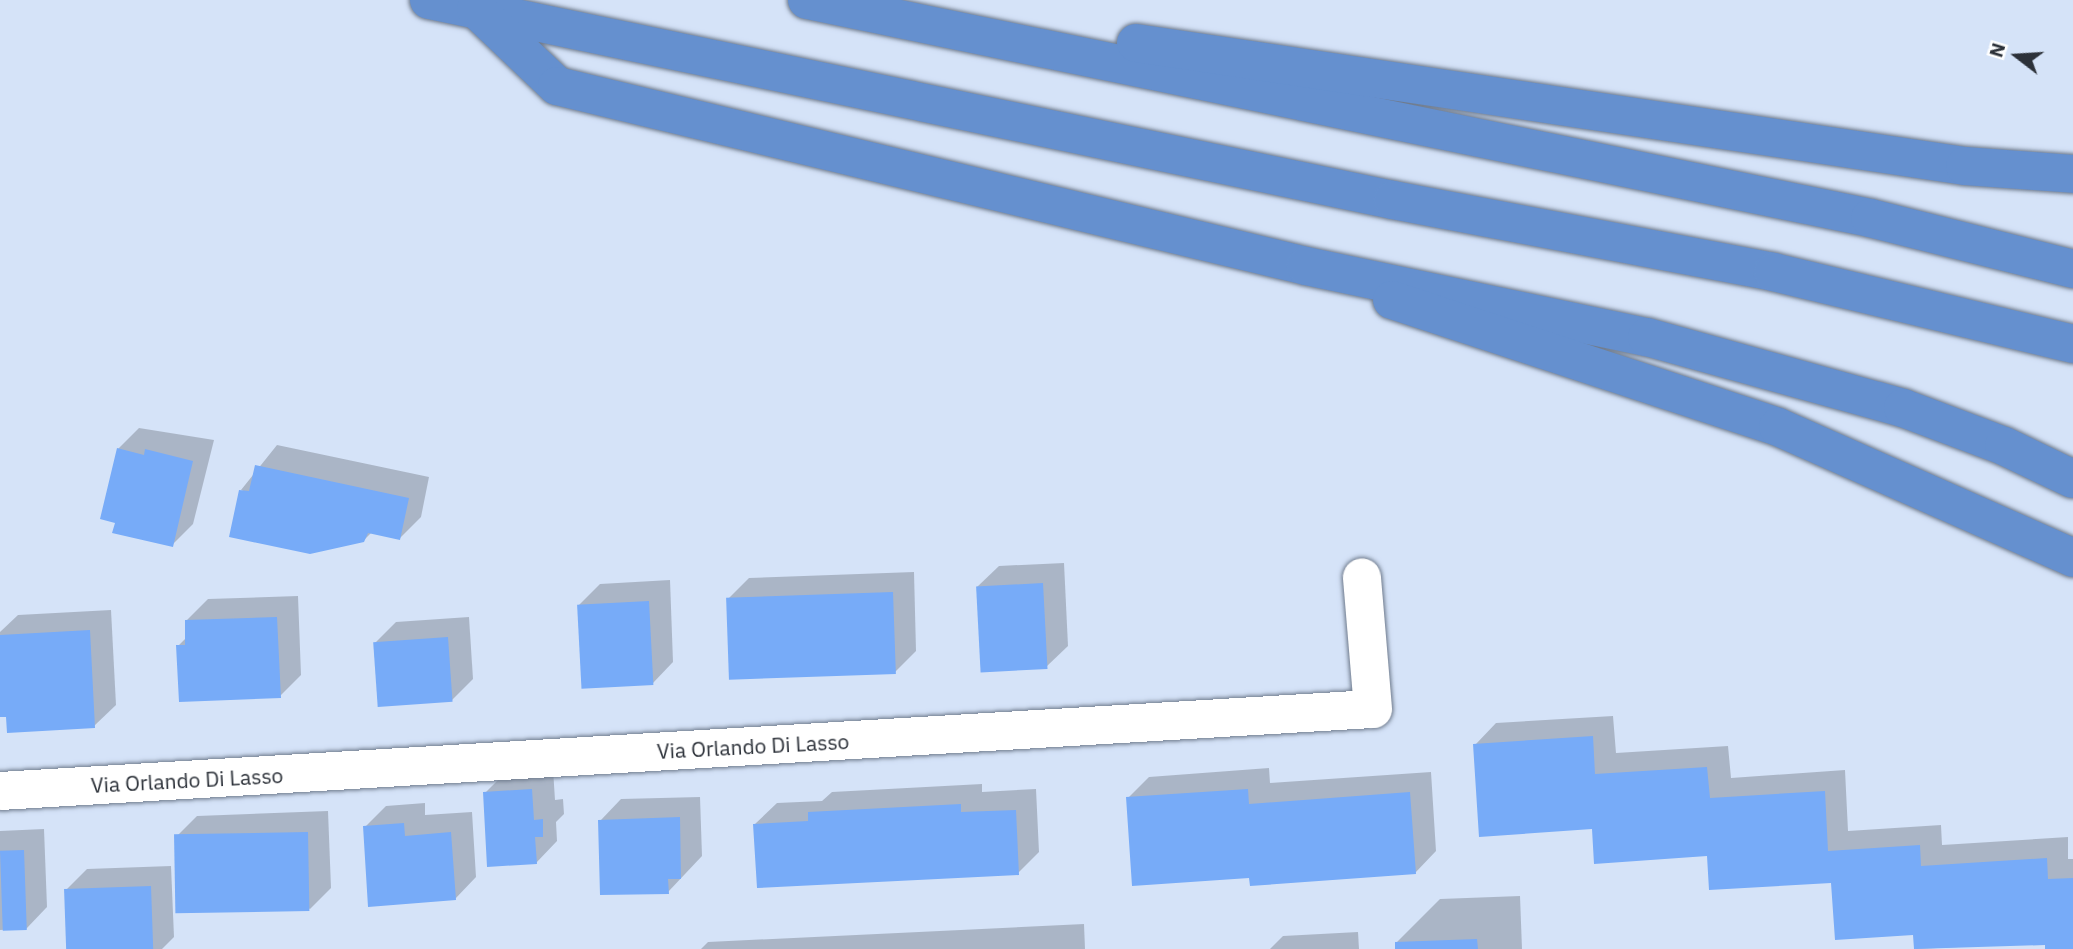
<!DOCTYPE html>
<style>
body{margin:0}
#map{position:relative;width:2073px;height:949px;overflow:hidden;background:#d5e3f8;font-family:"IBM Plex Sans",sans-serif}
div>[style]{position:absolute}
.shadow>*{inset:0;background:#0003}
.building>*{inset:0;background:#77abf8;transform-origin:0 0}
.roads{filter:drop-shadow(0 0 2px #6f7b8d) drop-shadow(0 0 2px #6f7b8d)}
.street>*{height:38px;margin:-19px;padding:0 19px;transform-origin:19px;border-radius:19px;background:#fff}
.highway>*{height:38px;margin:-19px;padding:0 19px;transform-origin:19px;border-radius:19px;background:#6590cf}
span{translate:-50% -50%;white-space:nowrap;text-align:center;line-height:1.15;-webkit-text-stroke:5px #fff;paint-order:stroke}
.street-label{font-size:21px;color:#2c3139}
.north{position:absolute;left:1982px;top:21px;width:70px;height:70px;-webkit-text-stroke:5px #fff;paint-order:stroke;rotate:287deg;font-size:19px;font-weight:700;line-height:28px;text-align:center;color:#2c3139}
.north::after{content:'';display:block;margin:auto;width:24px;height:32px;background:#2c3139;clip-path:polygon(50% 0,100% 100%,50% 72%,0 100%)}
</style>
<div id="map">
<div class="shadow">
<div style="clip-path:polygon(139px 428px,214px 440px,193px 524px,172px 545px,117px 521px,118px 449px)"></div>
<div style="clip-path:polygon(277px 445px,429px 477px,421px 517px,400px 538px,372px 532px,363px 541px,241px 490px)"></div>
<div style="clip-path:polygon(1064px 563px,1068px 646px,1046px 667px,977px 587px,999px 566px)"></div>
<div style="clip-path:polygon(914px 572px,916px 651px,895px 672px,728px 599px,749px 578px)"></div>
<div style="clip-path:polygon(670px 580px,673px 662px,652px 684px,579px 605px,600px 584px)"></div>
<div style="clip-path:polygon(298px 596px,301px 675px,280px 696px,178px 646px,187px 637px,186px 621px,208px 599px)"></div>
<div style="clip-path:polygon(111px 610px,116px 705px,94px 726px,8px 715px,0 696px,0 632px,18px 615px)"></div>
<div style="clip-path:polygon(469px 617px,473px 679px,452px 700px,375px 643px,396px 622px)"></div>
<div style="clip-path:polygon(1613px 716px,1616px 753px,1728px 746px,1731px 778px,1845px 770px,1848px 831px,1941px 825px,1942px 845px,2068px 837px,2068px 859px,2073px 859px,2073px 949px,2047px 949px,2047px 943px,1916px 949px,1914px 933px,1832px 881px,1593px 827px,1475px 745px,1496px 723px)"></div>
<div style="clip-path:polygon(1269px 768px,1270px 783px,1431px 772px,1436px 851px,1415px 873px,1251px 876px,1128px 798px,1149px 777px)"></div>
<div style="clip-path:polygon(553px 769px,555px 800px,563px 799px,564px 814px,556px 822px,557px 841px,536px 863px,485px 793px,506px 772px)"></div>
<div style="clip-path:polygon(982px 784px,982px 792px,1036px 789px,1039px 852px,1018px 873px,755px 824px,777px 803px,822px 801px,832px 792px)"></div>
<div style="clip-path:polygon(700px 797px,702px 856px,668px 892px,600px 821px,621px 799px)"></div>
<div style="clip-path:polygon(425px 803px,425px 815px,472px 812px,476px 877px,455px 899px,365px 827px,386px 806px)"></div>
<div style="clip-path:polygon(328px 811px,331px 888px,310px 909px,176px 837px,197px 816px)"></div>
<div style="clip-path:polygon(44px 829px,47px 907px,26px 929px,0 930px,0 831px)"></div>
<div style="clip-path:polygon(171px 866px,174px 937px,162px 949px,68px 949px,66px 890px,87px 869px)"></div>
<div style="clip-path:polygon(1520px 896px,1522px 949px,1397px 949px,1397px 942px,1440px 899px)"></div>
<div style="clip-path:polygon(1084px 924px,1085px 949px,701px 949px,708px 942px)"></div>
<div style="clip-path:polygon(1358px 932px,1359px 949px,1270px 949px,1283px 936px)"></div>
</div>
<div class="building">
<div style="clip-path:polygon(117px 448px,144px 455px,145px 449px,193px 461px,173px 547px,112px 533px,115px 523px,100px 519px)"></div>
<div style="clip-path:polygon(255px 465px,409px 498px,400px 540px,368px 533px,364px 542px,310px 554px,229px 537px,239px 490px,249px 491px)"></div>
<div style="left:1043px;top:583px;width:86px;height:67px;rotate:87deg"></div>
<div style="left:893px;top:592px;width:82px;height:167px;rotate:88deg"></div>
<div style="left:649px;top:601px;width:84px;height:72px;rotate:87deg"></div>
<div style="clip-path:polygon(277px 617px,281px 698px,179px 702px,176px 645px,185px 645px,185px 620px)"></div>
<div style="clip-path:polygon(90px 630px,95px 728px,7px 733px,6px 717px,0 717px,0 635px)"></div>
<div style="left:448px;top:637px;width:65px;height:75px;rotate:86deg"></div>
<div style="clip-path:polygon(1593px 736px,1595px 774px,1707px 767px,1710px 798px,1825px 791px,1828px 851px,1920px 845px,1921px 866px,2047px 858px,2048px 879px,2073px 878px,2073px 949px,2045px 949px,2045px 945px,1914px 949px,1913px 935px,1835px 940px,1831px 883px,1709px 890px,1707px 856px,1594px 864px,1592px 829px,1479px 837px,1473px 744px)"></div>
<div style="clip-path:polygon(532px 789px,534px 820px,543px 819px,543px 837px,535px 837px,537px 864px,487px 867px,483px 792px)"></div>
<div style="clip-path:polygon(1248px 789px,1249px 804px,1410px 792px,1416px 874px,1250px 886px,1249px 878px,1132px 886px,1126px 797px)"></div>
<div style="clip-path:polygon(961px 804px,961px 812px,1016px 810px,1019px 875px,757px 888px,753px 824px,808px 821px,808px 812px)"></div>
<div style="clip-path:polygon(680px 817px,681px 879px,668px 879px,669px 894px,600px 895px,598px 820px)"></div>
<div style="clip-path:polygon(404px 823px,405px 836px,451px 832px,456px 900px,368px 907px,363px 826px)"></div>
<div style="left:308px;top:832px;width:79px;height:134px;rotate:89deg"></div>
<div style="left:24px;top:850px;width:80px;height:24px;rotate:88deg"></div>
<div style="left:151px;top:886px;width:63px;height:87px;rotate:88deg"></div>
<div style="clip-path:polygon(1477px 939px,1478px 949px,1395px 949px,1395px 942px)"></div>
</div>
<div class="roads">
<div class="street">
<div style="left:0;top:791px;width:1375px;rotate:-3.42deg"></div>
<div style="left:1373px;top:709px;width:132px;rotate:-94.8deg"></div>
</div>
<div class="highway">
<div style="left:429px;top:0;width:985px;rotate:11.72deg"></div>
<div style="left:1393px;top:200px;width:387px;rotate:10.7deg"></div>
<div style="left:1773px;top:272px;width:309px;rotate:13.5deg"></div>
<div style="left:807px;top:0;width:1085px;rotate:11.59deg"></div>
<div style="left:1870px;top:218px;width:209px;rotate:14.1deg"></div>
<div style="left:476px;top:9px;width:112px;rotate:43.5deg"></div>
<div style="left:557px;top:86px;width:770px;rotate:13.51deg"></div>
<div style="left:1306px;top:266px;width:348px;rotate:11.8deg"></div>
<div style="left:1647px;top:337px;width:266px;rotate:15.5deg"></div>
<div style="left:1903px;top:408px;width:108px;rotate:20.6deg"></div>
<div style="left:2004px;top:446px;width:76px;rotate:25.6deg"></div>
<div style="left:1136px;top:43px;width:838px;rotate:8.44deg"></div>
<div style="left:1965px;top:166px;width:108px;rotate:4.2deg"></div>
<div style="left:1392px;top:300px;width:406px;rotate:18.2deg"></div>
<div style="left:1778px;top:427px;width:323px;rotate:23.9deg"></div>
</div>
</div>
<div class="street-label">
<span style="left:753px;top:746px;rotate:-3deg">Via Orlando Di Lasso</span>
<span style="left:187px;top:780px;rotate:-3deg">Via Orlando Di Lasso</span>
</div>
<div class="north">N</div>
</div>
